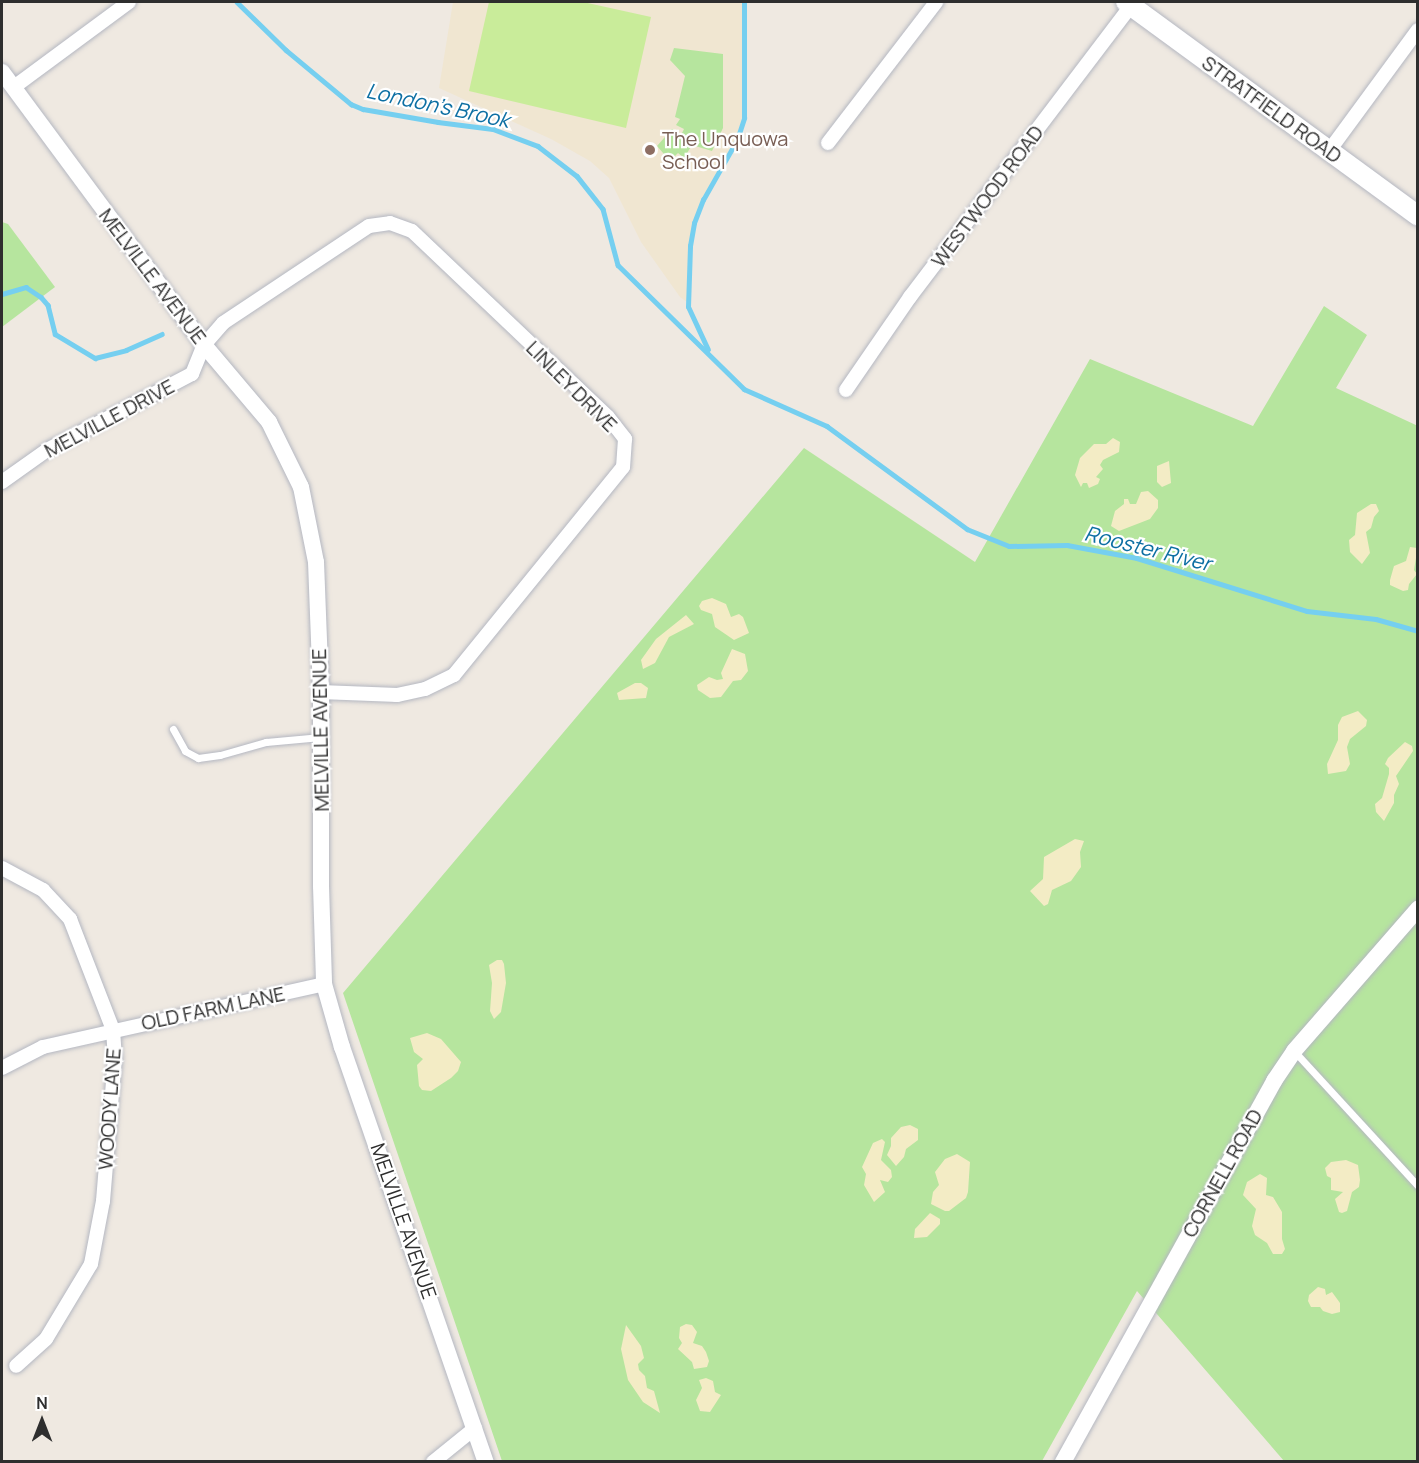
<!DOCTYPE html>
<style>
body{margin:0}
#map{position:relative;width:1419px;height:1463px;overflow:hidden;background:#efe9e1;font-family:Manrope,sans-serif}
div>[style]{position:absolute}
.education>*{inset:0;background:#f0e6d1}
.green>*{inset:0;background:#b6e59e}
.sand>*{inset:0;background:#f3ecc5}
.pitch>*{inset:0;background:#c9ec9a}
.stream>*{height:4.5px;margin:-2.25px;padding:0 2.25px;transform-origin:2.25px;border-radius:2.25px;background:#75cff0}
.roads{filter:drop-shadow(0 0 2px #b4b7c1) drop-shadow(0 0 2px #b4b7c1)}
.service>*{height:7px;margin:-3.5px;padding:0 3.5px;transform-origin:3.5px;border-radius:3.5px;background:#fff}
.minor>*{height:14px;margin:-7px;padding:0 7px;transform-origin:7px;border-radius:7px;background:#fff}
.tertiary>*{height:16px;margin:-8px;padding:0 8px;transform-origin:8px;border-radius:8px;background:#fff}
.secondary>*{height:20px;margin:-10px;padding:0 10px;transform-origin:10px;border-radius:10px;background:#fff}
.dots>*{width:16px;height:16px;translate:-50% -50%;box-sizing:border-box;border:3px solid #fff;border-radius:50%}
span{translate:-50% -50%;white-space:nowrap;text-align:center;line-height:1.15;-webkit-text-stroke:4.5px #fff;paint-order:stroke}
.street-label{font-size:20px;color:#2e2e2e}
.education-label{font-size:20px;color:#785e54}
.left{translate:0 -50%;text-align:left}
.water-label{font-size:21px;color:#0d6fa3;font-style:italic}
.frame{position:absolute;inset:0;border:3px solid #2e2e2e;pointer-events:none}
.north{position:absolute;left:12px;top:1391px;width:60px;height:60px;-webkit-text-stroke:4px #fff;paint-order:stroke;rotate:0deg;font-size:16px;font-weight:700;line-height:24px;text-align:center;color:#2e2e2e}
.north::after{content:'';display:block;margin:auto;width:21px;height:27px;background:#2e2e2e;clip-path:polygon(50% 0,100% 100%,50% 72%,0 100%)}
</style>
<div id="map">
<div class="education">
<div style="clip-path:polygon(453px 2px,743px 2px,742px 118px,736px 139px,702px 199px,693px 223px,689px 244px,687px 302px,680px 297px,641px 242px,609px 178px,590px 161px,551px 139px,439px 88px)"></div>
</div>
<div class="green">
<div style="clip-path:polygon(674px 48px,723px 54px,723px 128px,712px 151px,692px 145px,684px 158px,678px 153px,670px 161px,657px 146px,672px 129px,681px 135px,684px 129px,676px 125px,680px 119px,675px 117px,685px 76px,670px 60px)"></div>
<div style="clip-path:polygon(2px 222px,8px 224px,55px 287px,2px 327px)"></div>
<div style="clip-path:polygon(1324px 306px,1367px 335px,1336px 388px,1418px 426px,1417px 1461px,1284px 1461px,1137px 1291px,1042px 1461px,502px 1461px,343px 993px,804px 448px,975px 562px,1090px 359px,1253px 426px)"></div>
</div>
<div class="sand">
<div style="clip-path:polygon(1113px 438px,1120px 442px,1119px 452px,1103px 460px,1100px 465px,1103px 469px,1096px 477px,1100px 479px,1098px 484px,1089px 488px,1087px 483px,1083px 483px,1081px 487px,1075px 475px,1080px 458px,1094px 444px,1106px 444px)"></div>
<div style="clip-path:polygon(1169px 461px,1171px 483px,1162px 487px,1157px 482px,1157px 466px)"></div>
<div style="clip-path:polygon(1148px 491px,1158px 500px,1158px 508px,1150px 519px,1119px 531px,1111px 526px,1115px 511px,1124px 504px,1124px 499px,1128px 499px,1130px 504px,1136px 504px,1141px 492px)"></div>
<div style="clip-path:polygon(1371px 504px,1376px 504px,1379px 511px,1374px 517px,1371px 528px,1366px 532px,1370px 553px,1362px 564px,1350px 552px,1349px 540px,1355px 535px,1357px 513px)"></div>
<div style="clip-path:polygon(1410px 547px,1417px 548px,1417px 552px,1414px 570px,1417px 574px,1409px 584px,1408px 590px,1403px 591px,1390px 585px,1390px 580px,1394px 566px,1406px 561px)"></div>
<div style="clip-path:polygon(712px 598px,726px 604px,731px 617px,739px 614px,743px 617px,749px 633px,734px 640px,715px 627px,712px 614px,701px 610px,699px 606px,702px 601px)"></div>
<div style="clip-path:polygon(686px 615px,694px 624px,669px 637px,655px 663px,643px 669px,641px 660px,656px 639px)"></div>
<div style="clip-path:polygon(732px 649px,745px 654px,748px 671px,741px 680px,733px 681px,721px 697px,710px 698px,698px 690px,697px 685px,709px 677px,717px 680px,723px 679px,721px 673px)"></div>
<div style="clip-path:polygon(635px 683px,641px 683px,648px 688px,646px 698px,619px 700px,617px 693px)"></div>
<div style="clip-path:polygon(1358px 711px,1367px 720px,1366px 726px,1350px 739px,1347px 747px,1350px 764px,1346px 771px,1328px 774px,1327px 764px,1338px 740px,1338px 725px,1342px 717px)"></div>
<div style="clip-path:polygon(1405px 742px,1412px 746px,1413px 751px,1396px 776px,1399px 784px,1394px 795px,1394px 803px,1384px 821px,1376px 812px,1375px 804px,1382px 798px,1389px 774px,1389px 768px,1385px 764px,1388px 758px)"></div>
<div style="clip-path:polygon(1075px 839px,1084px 841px,1080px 852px,1081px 867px,1071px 881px,1052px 890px,1048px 904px,1044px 906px,1030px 891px,1043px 879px,1044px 857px)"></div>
<div style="clip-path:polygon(497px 960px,502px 960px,504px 964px,506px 983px,501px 1012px,494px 1019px,490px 1011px,492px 983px,489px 965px)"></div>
<div style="clip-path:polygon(427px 1033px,441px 1039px,461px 1062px,458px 1071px,451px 1078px,431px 1091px,422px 1090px,419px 1086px,417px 1065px,423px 1059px,414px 1052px,410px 1038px)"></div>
<div style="clip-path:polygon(910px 1125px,918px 1129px,918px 1140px,906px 1149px,904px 1157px,896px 1166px,887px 1155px,891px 1146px,891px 1138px,901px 1127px)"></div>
<div style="clip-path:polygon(882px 1139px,885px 1142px,881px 1160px,891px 1170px,892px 1177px,888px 1182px,880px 1180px,885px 1192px,874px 1202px,864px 1185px,866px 1174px,862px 1167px,873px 1143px)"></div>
<div style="clip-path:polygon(957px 1154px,970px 1162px,968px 1192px,966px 1198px,949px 1211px,945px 1211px,931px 1204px,933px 1192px,939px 1185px,935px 1172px,945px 1159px)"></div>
<div style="clip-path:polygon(1346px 1160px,1358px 1165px,1360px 1180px,1359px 1187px,1352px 1192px,1347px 1211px,1342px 1213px,1339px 1212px,1335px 1199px,1343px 1192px,1331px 1190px,1331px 1178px,1327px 1176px,1325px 1168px,1331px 1162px)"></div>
<div style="clip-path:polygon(1260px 1174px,1267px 1178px,1266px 1195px,1273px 1197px,1282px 1212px,1282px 1239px,1285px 1249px,1282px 1254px,1273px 1254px,1267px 1243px,1255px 1235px,1252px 1226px,1256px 1209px,1243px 1195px,1247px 1182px)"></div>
<div style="clip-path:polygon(930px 1213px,940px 1219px,940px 1224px,927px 1237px,914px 1238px,915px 1229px)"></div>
<div style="clip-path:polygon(1318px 1287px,1325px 1289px,1326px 1295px,1332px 1292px,1340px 1303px,1340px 1312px,1332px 1314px,1323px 1311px,1320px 1307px,1311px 1307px,1308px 1301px,1309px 1295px)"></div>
<div style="clip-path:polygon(686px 1324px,692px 1325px,697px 1332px,693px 1343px,702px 1346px,706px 1352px,709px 1361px,707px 1367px,694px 1369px,692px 1362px,678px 1349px,682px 1343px,679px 1338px,680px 1327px)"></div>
<div style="clip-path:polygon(626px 1325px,641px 1346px,644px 1358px,638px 1364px,639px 1370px,645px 1376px,647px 1388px,654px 1391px,660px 1413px,643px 1402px,628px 1380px,621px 1349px)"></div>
<div style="clip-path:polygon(706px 1378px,713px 1381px,715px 1392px,721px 1395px,710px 1412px,700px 1411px,696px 1400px,702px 1388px,699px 1380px)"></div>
</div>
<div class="pitch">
<div style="clip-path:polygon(489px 2px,583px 2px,651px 17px,626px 128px,469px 91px)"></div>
</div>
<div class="stream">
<div style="left:237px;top:2px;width:69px;rotate:44.4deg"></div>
<div style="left:286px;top:50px;width:85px;rotate:39.7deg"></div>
<div style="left:351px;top:104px;width:13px;rotate:23deg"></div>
<div style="left:363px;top:109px;width:76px;rotate:9.8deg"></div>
<div style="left:438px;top:122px;width:55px;rotate:7.3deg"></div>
<div style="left:493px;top:129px;width:48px;rotate:20.7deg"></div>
<div style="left:538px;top:146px;width:49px;rotate:37.6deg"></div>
<div style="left:577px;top:176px;width:42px;rotate:51.8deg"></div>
<div style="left:603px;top:209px;width:58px;rotate:75deg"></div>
<div style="left:618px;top:265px;width:177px;rotate:44.5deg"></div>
<div style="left:744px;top:389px;width:91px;rotate:24deg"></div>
<div style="left:827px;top:426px;width:174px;rotate:36.3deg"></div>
<div style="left:967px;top:529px;width:45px;rotate:22deg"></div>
<div style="left:1009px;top:546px;width:58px;rotate:-1deg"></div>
<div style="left:1067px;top:545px;width:71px;rotate:10.5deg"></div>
<div style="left:1137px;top:558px;width:178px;rotate:17.3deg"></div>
<div style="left:1307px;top:611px;width:69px;rotate:6.6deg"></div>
<div style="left:1376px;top:619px;width:44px;rotate:15.9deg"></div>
<div style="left:2px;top:294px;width:25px;rotate:-16deg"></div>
<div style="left:26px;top:287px;width:18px;rotate:34deg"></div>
<div style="left:41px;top:297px;width:11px;rotate:49deg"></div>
<div style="left:48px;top:305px;width:30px;rotate:76deg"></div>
<div style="left:55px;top:334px;width:47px;rotate:31deg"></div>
<div style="left:95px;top:358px;width:32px;rotate:-14deg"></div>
<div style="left:126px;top:350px;width:39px;rotate:-24deg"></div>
<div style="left:708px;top:350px;width:47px;rotate:-114.9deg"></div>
<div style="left:688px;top:307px;width:61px;rotate:-88.1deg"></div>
<div style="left:690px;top:246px;width:23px;rotate:-80deg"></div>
<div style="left:694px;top:223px;width:25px;rotate:-69deg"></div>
<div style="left:703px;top:200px;width:69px;rotate:-60.5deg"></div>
<div style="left:737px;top:140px;width:23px;rotate:-72deg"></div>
<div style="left:744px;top:118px;width:116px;rotate:-90deg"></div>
</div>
<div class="roads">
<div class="service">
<div style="left:173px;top:729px;width:25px;rotate:61deg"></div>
<div style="left:185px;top:751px;width:15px;rotate:28deg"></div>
<div style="left:198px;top:758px;width:22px;rotate:-8deg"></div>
<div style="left:220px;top:755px;width:48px;rotate:-15.8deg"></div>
<div style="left:266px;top:742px;width:55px;rotate:-5.2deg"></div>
<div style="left:1294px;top:1051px;width:183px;rotate:47.4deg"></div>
</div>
<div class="minor">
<div style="left:14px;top:87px;width:143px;rotate:-36.5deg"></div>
<div style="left:828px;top:143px;width:178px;rotate:-52.5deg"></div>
<div style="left:1329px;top:151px;width:150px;rotate:-53.7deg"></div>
<div style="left:846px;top:390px;width:113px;rotate:-55.5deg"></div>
<div style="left:910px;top:297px;width:367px;rotate:-52.8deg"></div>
<div style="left:2px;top:482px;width:55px;rotate:-35.4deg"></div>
<div style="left:47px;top:450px;width:164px;rotate:-27.7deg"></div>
<div style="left:192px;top:374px;width:31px;rotate:-68deg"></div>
<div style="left:204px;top:345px;width:29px;rotate:-49deg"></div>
<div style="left:223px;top:323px;width:175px;rotate:-33.6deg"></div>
<div style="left:369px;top:226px;width:21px;rotate:-8deg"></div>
<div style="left:390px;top:223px;width:23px;rotate:20deg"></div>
<div style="left:412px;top:231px;width:270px;rotate:43.5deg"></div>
<div style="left:608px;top:417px;width:28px;rotate:52deg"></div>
<div style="left:625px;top:439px;width:28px;rotate:94deg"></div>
<div style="left:623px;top:467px;width:268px;rotate:129.1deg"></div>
<div style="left:454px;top:675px;width:32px;rotate:154deg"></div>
<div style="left:425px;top:689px;width:29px;rotate:168deg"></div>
<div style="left:397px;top:695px;width:76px;rotate:-177.7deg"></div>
<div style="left:2px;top:868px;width:47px;rotate:28.2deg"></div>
<div style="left:43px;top:890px;width:40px;rotate:47deg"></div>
<div style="left:70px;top:919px;width:119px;rotate:68.8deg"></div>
<div style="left:113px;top:1030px;width:28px;rotate:86deg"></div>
<div style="left:115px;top:1058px;width:144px;rotate:94.8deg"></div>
<div style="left:103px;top:1201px;width:64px;rotate:100.8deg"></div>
<div style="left:91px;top:1264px;width:87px;rotate:121deg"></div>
<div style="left:46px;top:1339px;width:40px;rotate:138deg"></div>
<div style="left:2px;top:1068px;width:46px;rotate:-27.1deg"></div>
<div style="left:43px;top:1047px;width:288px;rotate:-12.6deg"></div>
<div style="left:433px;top:1462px;width:54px;rotate:-39deg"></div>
</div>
<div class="tertiary">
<div style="left:2px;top:72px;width:340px;rotate:53.5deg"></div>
<div style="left:204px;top:345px;width:101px;rotate:49.8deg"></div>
<div style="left:269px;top:422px;width:72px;rotate:63.8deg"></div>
<div style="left:301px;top:487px;width:76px;rotate:78.7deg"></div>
<div style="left:316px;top:562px;width:130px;rotate:87.8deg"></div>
<div style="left:321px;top:692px;width:194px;rotate:90deg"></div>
<div style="left:321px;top:886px;width:98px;rotate:88.2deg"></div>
<div style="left:324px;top:984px;width:66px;rotate:74.1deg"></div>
<div style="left:342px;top:1047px;width:439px;rotate:70.9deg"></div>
<div style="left:1063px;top:1462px;width:436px;rotate:-61deg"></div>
<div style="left:1274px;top:1081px;width:36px;rotate:-56deg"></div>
<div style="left:1294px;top:1051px;width:189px;rotate:-48.9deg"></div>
</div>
<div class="secondary">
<div style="left:1126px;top:2px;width:362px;rotate:36.2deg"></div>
</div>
</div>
<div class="dots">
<div style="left:650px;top:150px;background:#8d6e63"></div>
</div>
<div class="street-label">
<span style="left:1272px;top:109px;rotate:36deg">STRATFIELD ROAD</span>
<span style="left:987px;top:196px;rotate:-53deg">WESTWOOD ROAD</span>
<span style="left:153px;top:276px;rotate:53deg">MELVILLE AVENUE</span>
<span style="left:572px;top:386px;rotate:45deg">LINLEY DRIVE</span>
<span style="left:109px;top:418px;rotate:-28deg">MELVILLE DRIVE</span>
<span style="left:320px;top:730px;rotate:-91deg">MELVILLE AVENUE</span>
<span style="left:213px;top:1008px;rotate:-12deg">OLD FARM LANE</span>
<span style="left:109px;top:1109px;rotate:-86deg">WOODY LANE</span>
<span style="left:1222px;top:1173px;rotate:-61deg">CORNELL ROAD</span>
<span style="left:404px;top:1221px;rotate:71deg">MELVILLE AVENUE</span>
</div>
<div class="education-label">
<span class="left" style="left:662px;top:150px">The Unquowa<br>School</span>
</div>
<div class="water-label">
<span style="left:438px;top:105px;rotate:12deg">London's Brook</span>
<span style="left:1148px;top:548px;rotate:14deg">Rooster River</span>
</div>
<div class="frame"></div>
<div class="north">N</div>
</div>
